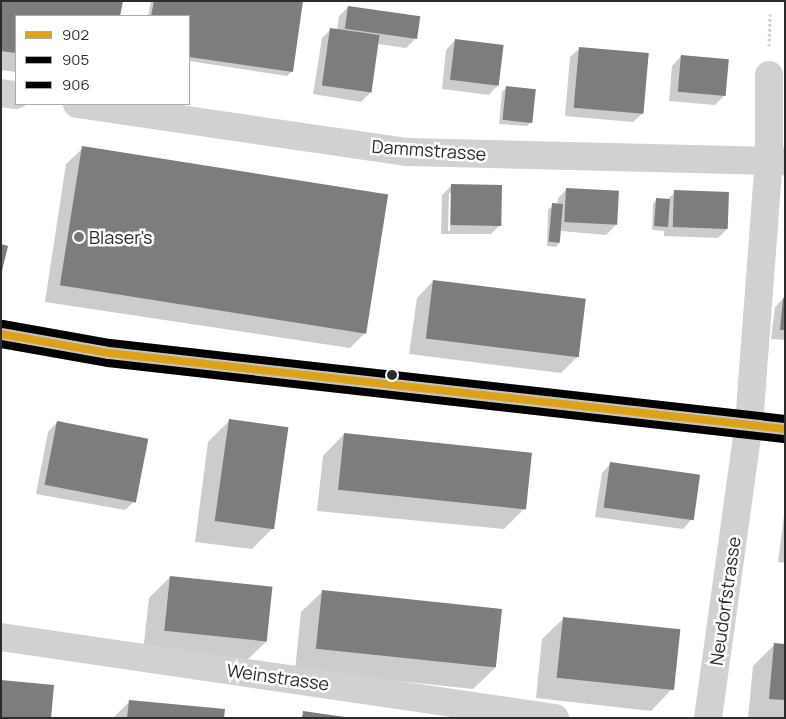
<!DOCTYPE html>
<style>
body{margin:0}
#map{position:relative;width:786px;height:719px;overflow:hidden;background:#fff;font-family:Manrope,sans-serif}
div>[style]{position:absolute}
.shadow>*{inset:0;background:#0003}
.building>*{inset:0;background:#7d7d7d;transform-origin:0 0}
.path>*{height:3px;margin-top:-1.5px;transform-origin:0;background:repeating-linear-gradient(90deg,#d1d1d1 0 2.5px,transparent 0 5px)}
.minor>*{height:28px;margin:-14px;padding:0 14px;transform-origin:14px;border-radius:14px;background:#d1d1d1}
.major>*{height:28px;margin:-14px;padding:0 14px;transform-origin:14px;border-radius:14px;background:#c4c4c4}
.bus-1>*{height:8px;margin:-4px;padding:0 4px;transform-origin:4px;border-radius:4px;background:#dda318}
.bus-2>*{height:8px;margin:-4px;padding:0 4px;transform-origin:4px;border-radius:4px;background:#000}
.bus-3>*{height:8px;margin:-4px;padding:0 4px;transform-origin:4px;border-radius:4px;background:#000}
.dots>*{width:14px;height:14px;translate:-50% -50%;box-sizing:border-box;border:2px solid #fff;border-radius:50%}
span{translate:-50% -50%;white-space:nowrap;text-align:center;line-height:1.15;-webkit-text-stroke:5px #fff;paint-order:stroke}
.street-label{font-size:18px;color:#2c2c2c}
.poi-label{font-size:18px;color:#2c2c2c}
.left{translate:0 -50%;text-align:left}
.frame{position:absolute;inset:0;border:2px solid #2c2c2c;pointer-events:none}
.legend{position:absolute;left:15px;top:15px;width:175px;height:90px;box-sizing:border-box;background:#fff;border:1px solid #ababab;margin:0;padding:6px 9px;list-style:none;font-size:15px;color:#2c2c2c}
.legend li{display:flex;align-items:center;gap:10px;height:25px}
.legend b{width:25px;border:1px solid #ababab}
</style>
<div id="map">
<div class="shadow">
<div style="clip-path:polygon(1px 1px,122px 1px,119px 16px,16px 16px,16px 72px,1px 70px)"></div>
<div style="clip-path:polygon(151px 1px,302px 1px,292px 71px,287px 76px,189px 61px,189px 16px,148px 16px)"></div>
<div style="clip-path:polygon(348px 7px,415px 39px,406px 48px,378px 44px,371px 92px,361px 102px,313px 94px,322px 38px,331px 29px,337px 30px,339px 16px)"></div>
<div style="clip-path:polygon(455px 40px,498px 85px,489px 95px,442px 89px,446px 50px)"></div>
<div style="clip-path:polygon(580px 48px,643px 113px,633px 122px,565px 116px,570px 57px)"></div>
<div style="clip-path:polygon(681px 56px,725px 95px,715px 105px,669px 101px,672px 66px)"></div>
<div style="clip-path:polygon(506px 88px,531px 122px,527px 126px,499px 124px,502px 92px)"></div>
<div style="clip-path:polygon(83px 148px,367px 331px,350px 348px,45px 302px,66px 164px)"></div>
<div style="clip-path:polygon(evenodd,451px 186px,500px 225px,491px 234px,441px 234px,442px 195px,451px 186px,449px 193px,452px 193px,450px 231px,448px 231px,449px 193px)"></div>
<div style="clip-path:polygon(567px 189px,616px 225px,606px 235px,561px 231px,560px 242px,556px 247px,547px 246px,548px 209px,557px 205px,558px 198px)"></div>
<div style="clip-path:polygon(675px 192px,727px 229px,718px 238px,664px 236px,664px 231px,652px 230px,653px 204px,657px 199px,667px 200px)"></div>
<div style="clip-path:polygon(433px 281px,578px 356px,561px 373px,409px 354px,417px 298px)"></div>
<div style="clip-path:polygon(784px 298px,785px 340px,771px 339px,775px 307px)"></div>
<div style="clip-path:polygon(229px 421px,273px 528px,252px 549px,195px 542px,208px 442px)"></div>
<div style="clip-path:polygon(57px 422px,135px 501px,125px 510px,36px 494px,48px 432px)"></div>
<div style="clip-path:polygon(344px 434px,525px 508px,504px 529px,317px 511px,323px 456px)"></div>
<div style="clip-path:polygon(611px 463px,692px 519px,683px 529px,595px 517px,602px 473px)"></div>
<div style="clip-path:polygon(785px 507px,785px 563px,778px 562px)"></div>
<div style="clip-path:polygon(170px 577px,267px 641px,245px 662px,143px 652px,149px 598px)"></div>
<div style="clip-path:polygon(323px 591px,495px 668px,473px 689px,295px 670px,301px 612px)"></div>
<div style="clip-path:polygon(564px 618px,672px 689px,651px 711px,536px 698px,542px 639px)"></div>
<div style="clip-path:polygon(774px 645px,785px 646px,785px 718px,748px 718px,753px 666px)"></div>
<div style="clip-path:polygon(129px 702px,223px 718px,113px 718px)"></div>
</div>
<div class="building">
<div style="clip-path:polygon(1px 1px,123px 1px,120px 16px,16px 16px,16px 53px,1px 51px)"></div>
<div style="clip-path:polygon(154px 1px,303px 1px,293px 72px,189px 57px,189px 16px,151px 16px)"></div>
<div style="left:348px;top:6px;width:73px;height:23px;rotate:8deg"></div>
<div style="left:330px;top:28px;width:50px;height:58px;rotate:8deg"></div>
<div style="left:455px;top:39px;width:49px;height:41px;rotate:7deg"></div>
<div style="left:579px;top:47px;width:70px;height:61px;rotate:5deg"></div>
<div style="left:681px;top:55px;width:48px;height:37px;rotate:5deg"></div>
<div style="left:506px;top:86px;width:30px;height:34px;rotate:6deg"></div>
<div style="left:82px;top:146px;width:310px;height:141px;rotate:9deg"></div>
<div style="left:451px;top:184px;width:51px;height:41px;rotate:1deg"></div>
<div style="left:566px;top:188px;width:53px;height:34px;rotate:3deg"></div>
<div style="left:674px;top:190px;width:55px;height:37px;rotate:2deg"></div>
<div style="left:656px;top:198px;width:14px;height:28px;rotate:4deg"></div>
<div style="left:552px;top:203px;width:11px;height:39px;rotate:5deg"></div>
<div style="clip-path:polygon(1px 244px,8px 246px,2px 271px,1px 271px)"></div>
<div style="left:433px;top:280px;width:154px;height:59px;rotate:7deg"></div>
<div style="clip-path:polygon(783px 298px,785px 298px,785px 330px,780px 330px)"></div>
<div style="left:229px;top:419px;width:60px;height:103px;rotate:8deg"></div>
<div style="left:57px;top:421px;width:93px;height:65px;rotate:11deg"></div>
<div style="left:344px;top:433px;width:189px;height:57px;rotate:6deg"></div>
<div style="left:610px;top:462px;width:91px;height:46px;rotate:8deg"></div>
<div style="left:170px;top:576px;width:103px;height:55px;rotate:6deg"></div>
<div style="left:322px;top:590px;width:181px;height:59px;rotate:6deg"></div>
<div style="left:563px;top:617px;width:118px;height:61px;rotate:6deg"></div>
<div style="clip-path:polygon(774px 643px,785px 644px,785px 700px,769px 699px)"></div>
<div style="clip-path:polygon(1px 680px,54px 685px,51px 718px,1px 718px)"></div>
<div style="clip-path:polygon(129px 700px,225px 709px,224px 718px,127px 718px)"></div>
<div style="clip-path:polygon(303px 711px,345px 717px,345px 718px,302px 718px)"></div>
</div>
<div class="path">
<div style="left:769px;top:46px;width:32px;rotate:-88deg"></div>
</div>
<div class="minor">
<div style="left:1px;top:93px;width:15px;rotate:8deg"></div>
<div style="left:77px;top:104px;width:334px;rotate:8.3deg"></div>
<div style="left:408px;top:152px;width:377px;rotate:1.4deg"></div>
<div style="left:1px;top:637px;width:560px;rotate:8.32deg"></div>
<div style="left:708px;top:718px;width:297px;rotate:-82.1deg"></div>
<div style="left:749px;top:424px;width:264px;rotate:-85.7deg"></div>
<div style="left:769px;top:161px;width:86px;rotate:-90deg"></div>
</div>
<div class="major">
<div style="left:1px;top:334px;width:110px;rotate:10deg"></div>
<div style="left:109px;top:353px;width:680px;rotate:6.41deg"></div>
</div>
<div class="bus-1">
<div style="left:1px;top:334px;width:110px;rotate:10deg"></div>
<div style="left:109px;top:353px;width:680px;rotate:6.41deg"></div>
</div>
<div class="bus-2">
<div style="left:1px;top:344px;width:109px;rotate:10.1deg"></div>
<div style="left:108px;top:363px;width:680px;rotate:6.41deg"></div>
</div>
<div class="bus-3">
<div style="left:3px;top:324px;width:109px;rotate:10.1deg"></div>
<div style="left:110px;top:343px;width:679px;rotate:6.42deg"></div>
</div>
<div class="dots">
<div style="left:79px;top:237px;background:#767676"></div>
<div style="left:392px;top:375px;background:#2c2c2c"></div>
</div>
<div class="street-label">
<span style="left:429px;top:150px;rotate:4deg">Dammstrasse</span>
<span style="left:725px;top:601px;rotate:-82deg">Neudorfstrasse</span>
<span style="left:278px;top:677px;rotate:8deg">Weinstrasse</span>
</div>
<div class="poi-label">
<span class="left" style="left:89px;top:237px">Blaser's</span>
</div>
<div class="frame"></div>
<ul class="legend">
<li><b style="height:6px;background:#dda318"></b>902</li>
<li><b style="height:6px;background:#000"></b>905</li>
<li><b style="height:6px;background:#000"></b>906</li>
</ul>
</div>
